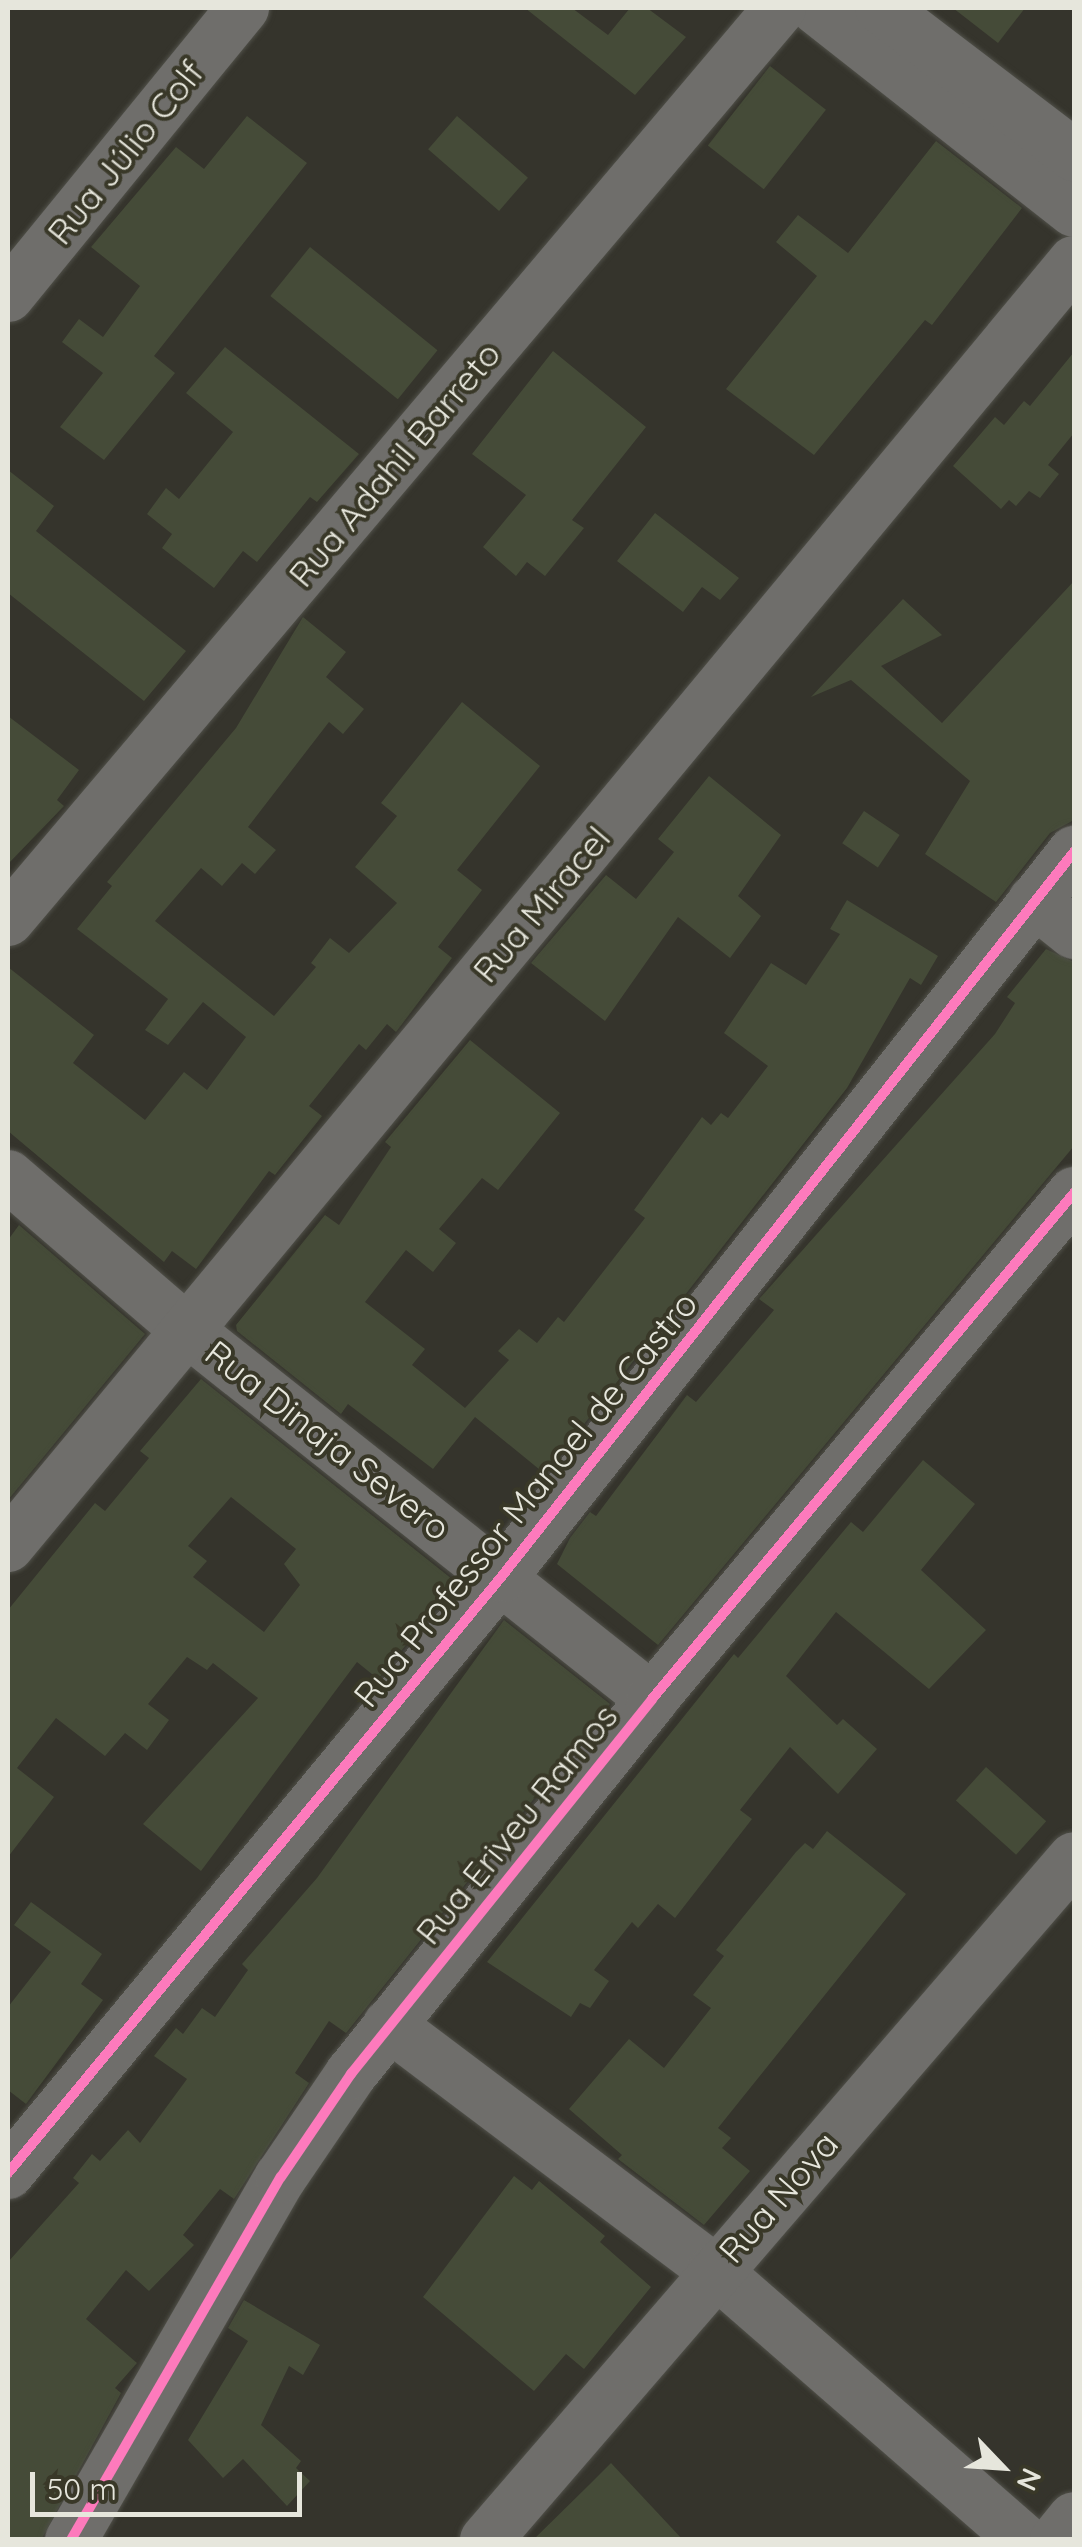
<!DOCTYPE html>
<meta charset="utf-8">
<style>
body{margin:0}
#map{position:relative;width:1082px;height:2547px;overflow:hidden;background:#35342c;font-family:Quicksand,sans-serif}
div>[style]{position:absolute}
.building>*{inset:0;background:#454b38;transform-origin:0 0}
.roads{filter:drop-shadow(0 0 2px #505049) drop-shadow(0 0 2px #505049)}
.minor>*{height:52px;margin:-26px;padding:0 26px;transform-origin:26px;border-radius:26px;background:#6f6e6b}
.cycleway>*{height:10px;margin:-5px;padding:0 5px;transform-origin:5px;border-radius:5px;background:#fd7abc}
span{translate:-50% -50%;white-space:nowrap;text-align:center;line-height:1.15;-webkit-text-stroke:8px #393828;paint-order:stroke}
.street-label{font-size:35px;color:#e6e6dc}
.frame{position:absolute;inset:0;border:10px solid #e6e6dc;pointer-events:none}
.north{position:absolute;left:952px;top:2417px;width:100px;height:100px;-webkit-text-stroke:8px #393828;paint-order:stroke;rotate:115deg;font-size:28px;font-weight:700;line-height:40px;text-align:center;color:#e6e6dc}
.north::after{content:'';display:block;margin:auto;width:35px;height:45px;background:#e6e6dc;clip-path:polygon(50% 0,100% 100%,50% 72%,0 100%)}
.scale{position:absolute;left:30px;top:2472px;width:272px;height:45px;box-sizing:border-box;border:5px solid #e6e6dc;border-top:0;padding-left:12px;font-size:30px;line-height:35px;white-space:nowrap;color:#e6e6dc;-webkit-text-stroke:8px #393828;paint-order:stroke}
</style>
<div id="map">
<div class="building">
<div style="clip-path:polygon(525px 8px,572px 8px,608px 35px,630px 8px,647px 8px,686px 37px,635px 95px)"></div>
<div style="clip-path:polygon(953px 8px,1025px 8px,998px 43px)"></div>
<div style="left:770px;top:66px;width:71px;height:101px;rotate:38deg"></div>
<div style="clip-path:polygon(247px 116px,307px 163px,154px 356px,175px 373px,104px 460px,60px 427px,103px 373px,62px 342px,79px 319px,103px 337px,140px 286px,91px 247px,176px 147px,204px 169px)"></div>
<div style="left:457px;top:116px;width:94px;height:44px;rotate:41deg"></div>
<div style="clip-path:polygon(936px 141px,1022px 208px,932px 325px,925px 320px,814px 455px,726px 389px,817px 276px,776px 242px,798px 215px,848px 253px)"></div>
<div style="left:310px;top:247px;width:164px;height:63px;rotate:39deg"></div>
<div style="clip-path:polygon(225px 347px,359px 454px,317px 502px,310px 497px,257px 562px,243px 551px,214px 588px,162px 548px,172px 534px,147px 514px,166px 488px,179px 499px,233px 432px,186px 393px)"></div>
<div style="clip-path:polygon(553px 351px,646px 427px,572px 520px,584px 528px,545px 576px,527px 562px,516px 576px,483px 547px,526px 495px,472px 454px)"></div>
<div style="clip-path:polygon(1074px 352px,1074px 433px,1048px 465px,1059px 474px,1040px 498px,1029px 491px,1016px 506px,1009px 500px,1001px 509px,953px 466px,995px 417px,1004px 425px,1024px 401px,1030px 406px)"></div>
<div style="clip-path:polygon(8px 470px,54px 506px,36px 531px,186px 651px,144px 701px,8px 593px)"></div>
<div style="clip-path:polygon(655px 513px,739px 578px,720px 600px,702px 587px,683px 612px,617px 561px)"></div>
<div style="clip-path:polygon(1074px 581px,1074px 820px,1050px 833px,996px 902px,925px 854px,970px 781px,851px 680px,811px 697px,903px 599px,942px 635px,881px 666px,942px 723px)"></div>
<div style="clip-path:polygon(303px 617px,346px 652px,326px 677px,364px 709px,343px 734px,329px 722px,248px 827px,276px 850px,255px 874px,242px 863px,222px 886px,201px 868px,155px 921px,274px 1016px,316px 967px,311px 963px,330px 938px,349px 953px,397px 903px,355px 867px,397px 816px,381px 803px,462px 702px,540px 766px,457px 870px,482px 890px,438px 947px,452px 958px,396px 1032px,387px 1024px,366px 1050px,359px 1044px,309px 1106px,322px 1116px,275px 1175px,269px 1171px,196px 1269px,172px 1251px,164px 1262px,8px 1131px,8px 967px,94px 1035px,73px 1063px,145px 1120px,184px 1072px,207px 1090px,246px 1037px,203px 1002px,168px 1045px,145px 1030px,168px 999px,77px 929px,112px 886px,107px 882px,236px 728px)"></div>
<div style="clip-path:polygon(8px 716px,79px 770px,57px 800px,64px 806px,8px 864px)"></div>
<div style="clip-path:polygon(709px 776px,781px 835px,738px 896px,761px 916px,730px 958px,678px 917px,605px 1021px,531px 963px,606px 875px,636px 899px,674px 852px,658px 839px)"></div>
<div style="left:864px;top:811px;width:43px;height:39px;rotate:34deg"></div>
<div style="clip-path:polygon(847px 900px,938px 956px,921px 985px,910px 978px,847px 1088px,545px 1474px,475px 1417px,433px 1469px,348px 1404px,341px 1414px,237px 1331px,236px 1325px,325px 1215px,339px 1225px,391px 1147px,385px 1142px,470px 1040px,560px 1113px,498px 1190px,482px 1178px,439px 1229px,456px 1243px,433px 1272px,406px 1250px,365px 1302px,425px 1349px,412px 1365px,465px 1408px,509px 1360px,498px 1351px,519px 1329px,537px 1343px,558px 1317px,564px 1322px,645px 1218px,634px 1210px,702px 1117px,711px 1125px,721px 1113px,728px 1118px,768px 1066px,724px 1033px,771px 963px,806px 985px,840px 934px,830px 929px)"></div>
<div style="clip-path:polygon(1046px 949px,1074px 962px,1074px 1146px,658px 1645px,557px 1564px,570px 1538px,590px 1512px,596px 1516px,687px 1395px,696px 1402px,774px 1310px,759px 1299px,995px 1034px,1015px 1003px,1007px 997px)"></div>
<div style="clip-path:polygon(19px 1225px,145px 1334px,8px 1500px,8px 1240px)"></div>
<div style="clip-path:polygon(evenodd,201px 1379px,457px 1583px,378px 1679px,357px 1662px,201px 1871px,143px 1824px,258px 1698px,213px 1663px,207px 1670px,187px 1657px,148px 1704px,169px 1720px,147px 1750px,125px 1733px,105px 1756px,56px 1718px,17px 1768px,54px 1797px,8px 1857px,8px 1610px,95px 1503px,105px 1511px,149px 1458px,140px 1451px,201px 1379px,231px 1497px,296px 1549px,284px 1564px,300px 1585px,264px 1632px,193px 1577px,207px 1561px,188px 1546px,231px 1497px)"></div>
<div style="clip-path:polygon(923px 1460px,975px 1504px,921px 1570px,986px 1630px,929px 1689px,836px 1612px,786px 1676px,837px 1725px,843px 1719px,877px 1749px,838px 1794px,790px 1747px,740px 1810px,752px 1819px,675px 1918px,658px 1904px,638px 1928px,632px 1922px,594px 1970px,609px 1981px,590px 2008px,580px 2003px,571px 2017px,487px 1962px,734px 1654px,738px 1658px,851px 1522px,863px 1532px)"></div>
<div style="clip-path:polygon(504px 1620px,610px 1704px,346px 2033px,329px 2021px,295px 2073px,309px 2083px,234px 2199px,220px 2189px,183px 2235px,194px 2245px,149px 2291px,126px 2270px,86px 2319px,137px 2363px,115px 2388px,121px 2393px,41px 2540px,8px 2540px,8px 2262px,79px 2183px,73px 2178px,92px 2154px,100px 2161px,128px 2130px,140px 2143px,187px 2079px,154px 2056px,176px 2028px,183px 2034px,202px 2008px,215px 2017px,248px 1970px,242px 1964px,317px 1878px)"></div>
<div style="left:986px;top:1767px;width:81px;height:45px;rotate:42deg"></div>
<div style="clip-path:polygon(827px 1831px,906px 1894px,718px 2128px,731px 2138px,722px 2148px,750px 2171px,704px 2225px,618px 2159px,622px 2155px,569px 2109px,629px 2039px,664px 2068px,711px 2008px,693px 1995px,724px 1956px,716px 1950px,796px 1852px,805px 1843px,813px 1849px)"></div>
<div style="clip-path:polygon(31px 1902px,102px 1954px,81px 1984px,103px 2000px,26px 2104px,8px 2090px,8px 2007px,51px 1952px,14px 1925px)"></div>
<div style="clip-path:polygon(514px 2176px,532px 2190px,539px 2181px,605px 2236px,600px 2242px,651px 2287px,584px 2369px,566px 2354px,534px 2391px,423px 2297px)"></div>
<div style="clip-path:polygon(244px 2300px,320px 2345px,303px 2375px,289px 2366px,261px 2425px,301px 2461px,296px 2468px,310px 2481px,287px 2506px,243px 2459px,223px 2478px,188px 2440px,248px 2341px,228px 2328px)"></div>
<div style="clip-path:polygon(611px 2463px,683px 2540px,533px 2540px,590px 2484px)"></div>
</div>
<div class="roads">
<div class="minor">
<div style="left:816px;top:8px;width:328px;rotate:38.2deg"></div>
<div style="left:881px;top:8px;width:243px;rotate:37.3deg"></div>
<div style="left:8px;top:296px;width:372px;rotate:-50.8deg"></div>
<div style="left:1034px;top:901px;width:51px;rotate:38.7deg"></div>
<div style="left:8px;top:920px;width:1195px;rotate:-49.75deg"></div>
<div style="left:8px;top:1176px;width:236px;rotate:40.7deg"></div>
<div style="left:187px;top:1330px;width:594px;rotate:38.43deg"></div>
<div style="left:8px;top:1546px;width:1669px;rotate:-50.3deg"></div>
<div style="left:389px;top:2025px;width:407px;rotate:37deg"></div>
<div style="left:714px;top:2270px;width:410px;rotate:41.1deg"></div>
<div style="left:8px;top:2173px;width:775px;rotate:-50.39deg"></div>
<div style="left:502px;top:1576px;width:923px;rotate:-51.69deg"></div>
<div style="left:71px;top:2540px;width:419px;rotate:-60deg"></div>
<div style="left:281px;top:2177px;width:125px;rotate:-55.8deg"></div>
<div style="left:351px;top:2074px;width:481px;rotate:-51.2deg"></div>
<div style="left:652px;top:1699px;width:659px;rotate:-50.17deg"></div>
<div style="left:486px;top:2540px;width:900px;rotate:-49.23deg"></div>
<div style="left:1056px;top:2540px;width:28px;rotate:-51deg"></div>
</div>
</div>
<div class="cycleway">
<div style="left:8px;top:2173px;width:775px;rotate:-50.39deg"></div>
<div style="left:502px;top:1576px;width:923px;rotate:-51.69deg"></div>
<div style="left:71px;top:2540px;width:419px;rotate:-60deg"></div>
<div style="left:281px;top:2177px;width:125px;rotate:-55.8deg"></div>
<div style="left:351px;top:2074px;width:481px;rotate:-51.2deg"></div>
<div style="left:652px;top:1699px;width:659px;rotate:-50.17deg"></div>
</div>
<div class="street-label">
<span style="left:125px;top:152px;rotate:-51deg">Rua Júlio Colf</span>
<span style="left:394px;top:464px;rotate:-50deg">Rua Adahil Barreto</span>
<span style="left:541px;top:904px;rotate:-50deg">Rua Miracel</span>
<span style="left:328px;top:1440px;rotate:38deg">Rua Dinaja Severo</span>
<span style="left:525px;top:1499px;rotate:-51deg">Rua Professor Manoel de Castro</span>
<span style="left:516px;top:1824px;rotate:-51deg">Rua Eriveu Ramos</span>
<span style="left:778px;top:2197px;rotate:-49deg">Rua Nova</span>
</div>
<div class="frame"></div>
<div class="north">N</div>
<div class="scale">50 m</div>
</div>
